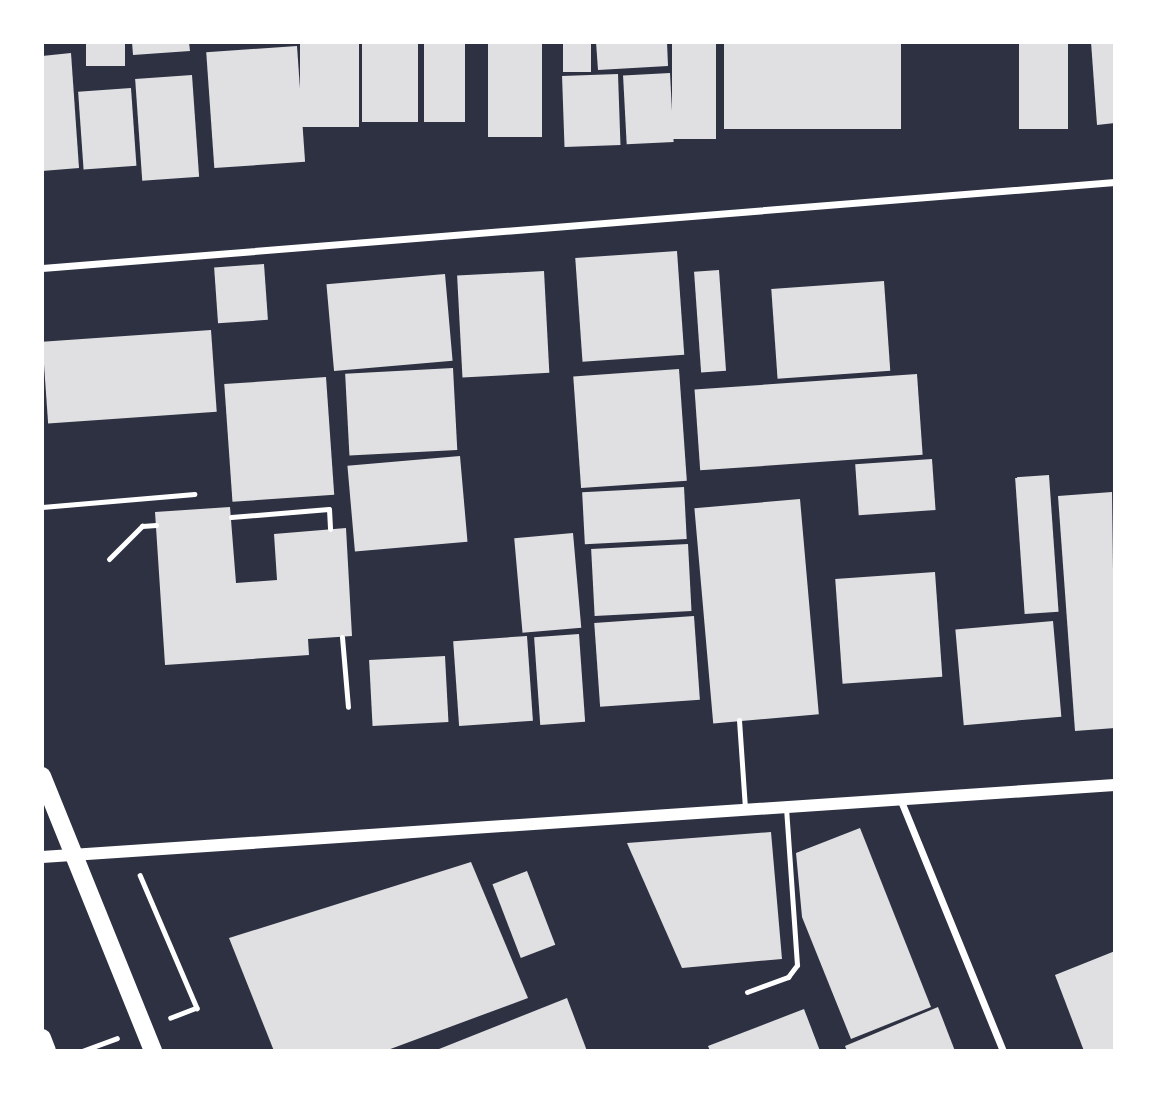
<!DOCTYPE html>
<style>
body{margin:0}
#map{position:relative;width:1157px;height:1093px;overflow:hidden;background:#2d3142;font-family:Raleway,sans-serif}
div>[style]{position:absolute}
.building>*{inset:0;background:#e0e0e3;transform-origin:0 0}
.path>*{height:4.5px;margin:-2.25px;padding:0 2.25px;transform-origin:2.25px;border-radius:2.25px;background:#fff}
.service>*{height:5px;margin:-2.5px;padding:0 2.5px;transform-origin:2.5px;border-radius:2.5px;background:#fff}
.minor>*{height:7px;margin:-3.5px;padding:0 3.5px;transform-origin:3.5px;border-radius:3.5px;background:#fff}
.tertiary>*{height:12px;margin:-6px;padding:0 6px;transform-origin:6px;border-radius:6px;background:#fff}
.primary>*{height:18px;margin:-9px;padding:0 9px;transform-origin:9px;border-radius:9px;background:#fff}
span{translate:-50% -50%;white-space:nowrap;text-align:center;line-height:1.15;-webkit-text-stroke:7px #fff;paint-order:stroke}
.frame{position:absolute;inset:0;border:44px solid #fff;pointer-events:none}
</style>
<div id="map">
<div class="building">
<div style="left:86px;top:42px;width:39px;height:24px"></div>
<div style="clip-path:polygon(132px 42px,189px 42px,190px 51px,133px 55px)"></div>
<div style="left:300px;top:42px;width:59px;height:85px"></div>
<div style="left:362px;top:42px;width:56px;height:80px"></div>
<div style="left:424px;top:42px;width:41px;height:80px"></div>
<div style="left:488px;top:42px;width:54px;height:95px"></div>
<div style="left:563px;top:42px;width:28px;height:30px"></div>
<div style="clip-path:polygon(596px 42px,667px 42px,668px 66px,598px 70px)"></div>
<div style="left:672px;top:42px;width:44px;height:97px"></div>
<div style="left:724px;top:42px;width:177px;height:87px"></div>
<div style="left:1019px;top:42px;width:49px;height:87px"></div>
<div style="clip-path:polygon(1091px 42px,1115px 42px,1115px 123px,1097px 125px)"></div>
<div style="left:297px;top:46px;width:116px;height:91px;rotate:86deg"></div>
<div style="clip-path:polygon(71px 53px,79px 168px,42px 171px,42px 56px)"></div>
<div style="left:670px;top:73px;width:69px;height:47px;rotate:87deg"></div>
<div style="left:618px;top:74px;width:71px;height:56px;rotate:88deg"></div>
<div style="left:192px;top:75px;width:102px;height:57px;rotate:86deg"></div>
<div style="left:131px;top:88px;width:78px;height:53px;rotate:86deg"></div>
<div style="left:677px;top:251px;width:104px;height:102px;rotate:86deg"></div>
<div style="left:264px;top:264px;width:56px;height:50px;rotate:86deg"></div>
<div style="left:719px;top:270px;width:101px;height:25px;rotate:86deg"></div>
<div style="left:544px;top:271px;width:102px;height:87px;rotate:87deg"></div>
<div style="left:445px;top:274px;width:87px;height:119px;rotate:85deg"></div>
<div style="left:884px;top:281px;width:90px;height:113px;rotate:86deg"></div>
<div style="left:211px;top:330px;width:82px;height:169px;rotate:86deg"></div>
<div style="left:453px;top:368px;width:82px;height:108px;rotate:87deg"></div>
<div style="left:679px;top:369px;width:112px;height:106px;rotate:86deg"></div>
<div style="left:917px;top:374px;width:81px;height:223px;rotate:86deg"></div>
<div style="left:326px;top:377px;width:118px;height:102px;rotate:86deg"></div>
<div style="left:460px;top:456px;width:86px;height:113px;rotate:85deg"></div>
<div style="left:932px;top:459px;width:51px;height:77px;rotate:86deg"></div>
<div style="left:1049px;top:475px;width:137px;height:34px;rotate:86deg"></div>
<div style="left:684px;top:487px;width:52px;height:102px;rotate:87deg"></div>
<div style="clip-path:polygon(1112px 492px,1115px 728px,1075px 731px,1058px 496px)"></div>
<div style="left:800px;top:499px;width:216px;height:106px;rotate:85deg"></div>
<div style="clip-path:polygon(230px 507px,236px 583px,277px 580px,274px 534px,346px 528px,352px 636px,308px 639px,309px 655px,165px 665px,155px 512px)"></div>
<div style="left:573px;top:533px;width:95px;height:59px;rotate:85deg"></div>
<div style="left:688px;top:544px;width:67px;height:97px;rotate:87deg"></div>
<div style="left:935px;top:572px;width:105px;height:100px;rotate:86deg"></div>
<div style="left:694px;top:616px;width:84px;height:100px;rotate:86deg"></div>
<div style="left:1053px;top:621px;width:96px;height:98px;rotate:85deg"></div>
<div style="left:579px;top:634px;width:88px;height:45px;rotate:86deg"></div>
<div style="left:527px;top:636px;width:85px;height:74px;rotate:86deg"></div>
<div style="left:445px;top:656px;width:66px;height:76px;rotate:87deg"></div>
<div style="clip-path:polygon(860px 828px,931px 1007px,851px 1039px,802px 917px,796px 853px)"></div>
<div style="clip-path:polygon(771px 832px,782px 959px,682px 968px,627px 843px)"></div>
<div style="clip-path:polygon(471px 862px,528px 998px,385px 1051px,274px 1051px,229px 938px)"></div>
<div style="left:527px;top:871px;width:79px;height:37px;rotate:69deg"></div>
<div style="clip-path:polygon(1115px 951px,1115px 1051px,1084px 1051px,1055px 975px)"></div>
<div style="clip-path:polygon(567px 998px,587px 1051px,434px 1051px)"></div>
<div style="clip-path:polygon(938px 1007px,955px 1051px,847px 1051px,845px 1046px)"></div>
<div style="clip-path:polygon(804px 1009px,820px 1051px,710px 1051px,708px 1046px)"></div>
</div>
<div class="path">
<div style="left:140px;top:875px;width:145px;rotate:66.8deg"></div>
<div style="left:197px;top:1008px;width:28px;rotate:159deg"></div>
<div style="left:82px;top:1051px;width:37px;rotate:-20deg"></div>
</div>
<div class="service">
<div style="left:42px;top:507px;width:153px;rotate:-4.9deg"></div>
<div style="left:231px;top:517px;width:98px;rotate:-4.7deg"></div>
<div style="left:329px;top:509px;width:20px;rotate:87deg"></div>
<div style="left:109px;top:559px;width:47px;rotate:-45deg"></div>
<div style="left:142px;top:526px;width:14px;rotate:-4deg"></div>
<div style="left:342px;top:637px;width:70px;rotate:85.1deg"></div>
<div style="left:739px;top:720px;width:88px;rotate:86.1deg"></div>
<div style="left:747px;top:992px;width:44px;rotate:-20.1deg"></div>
<div style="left:788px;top:977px;width:15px;rotate:-53deg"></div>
<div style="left:797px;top:965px;width:157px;rotate:-94deg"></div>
</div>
<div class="minor">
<div style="left:42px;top:268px;width:1076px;rotate:-4.58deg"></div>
<div style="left:901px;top:801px;width:270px;rotate:67.8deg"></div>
</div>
<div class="tertiary">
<div style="left:42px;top:857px;width:1075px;rotate:-3.84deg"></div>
</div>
<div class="primary">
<div style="left:42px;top:776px;width:297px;rotate:68deg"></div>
<div style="left:42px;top:1038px;width:14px;rotate:69deg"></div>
</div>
<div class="frame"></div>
</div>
